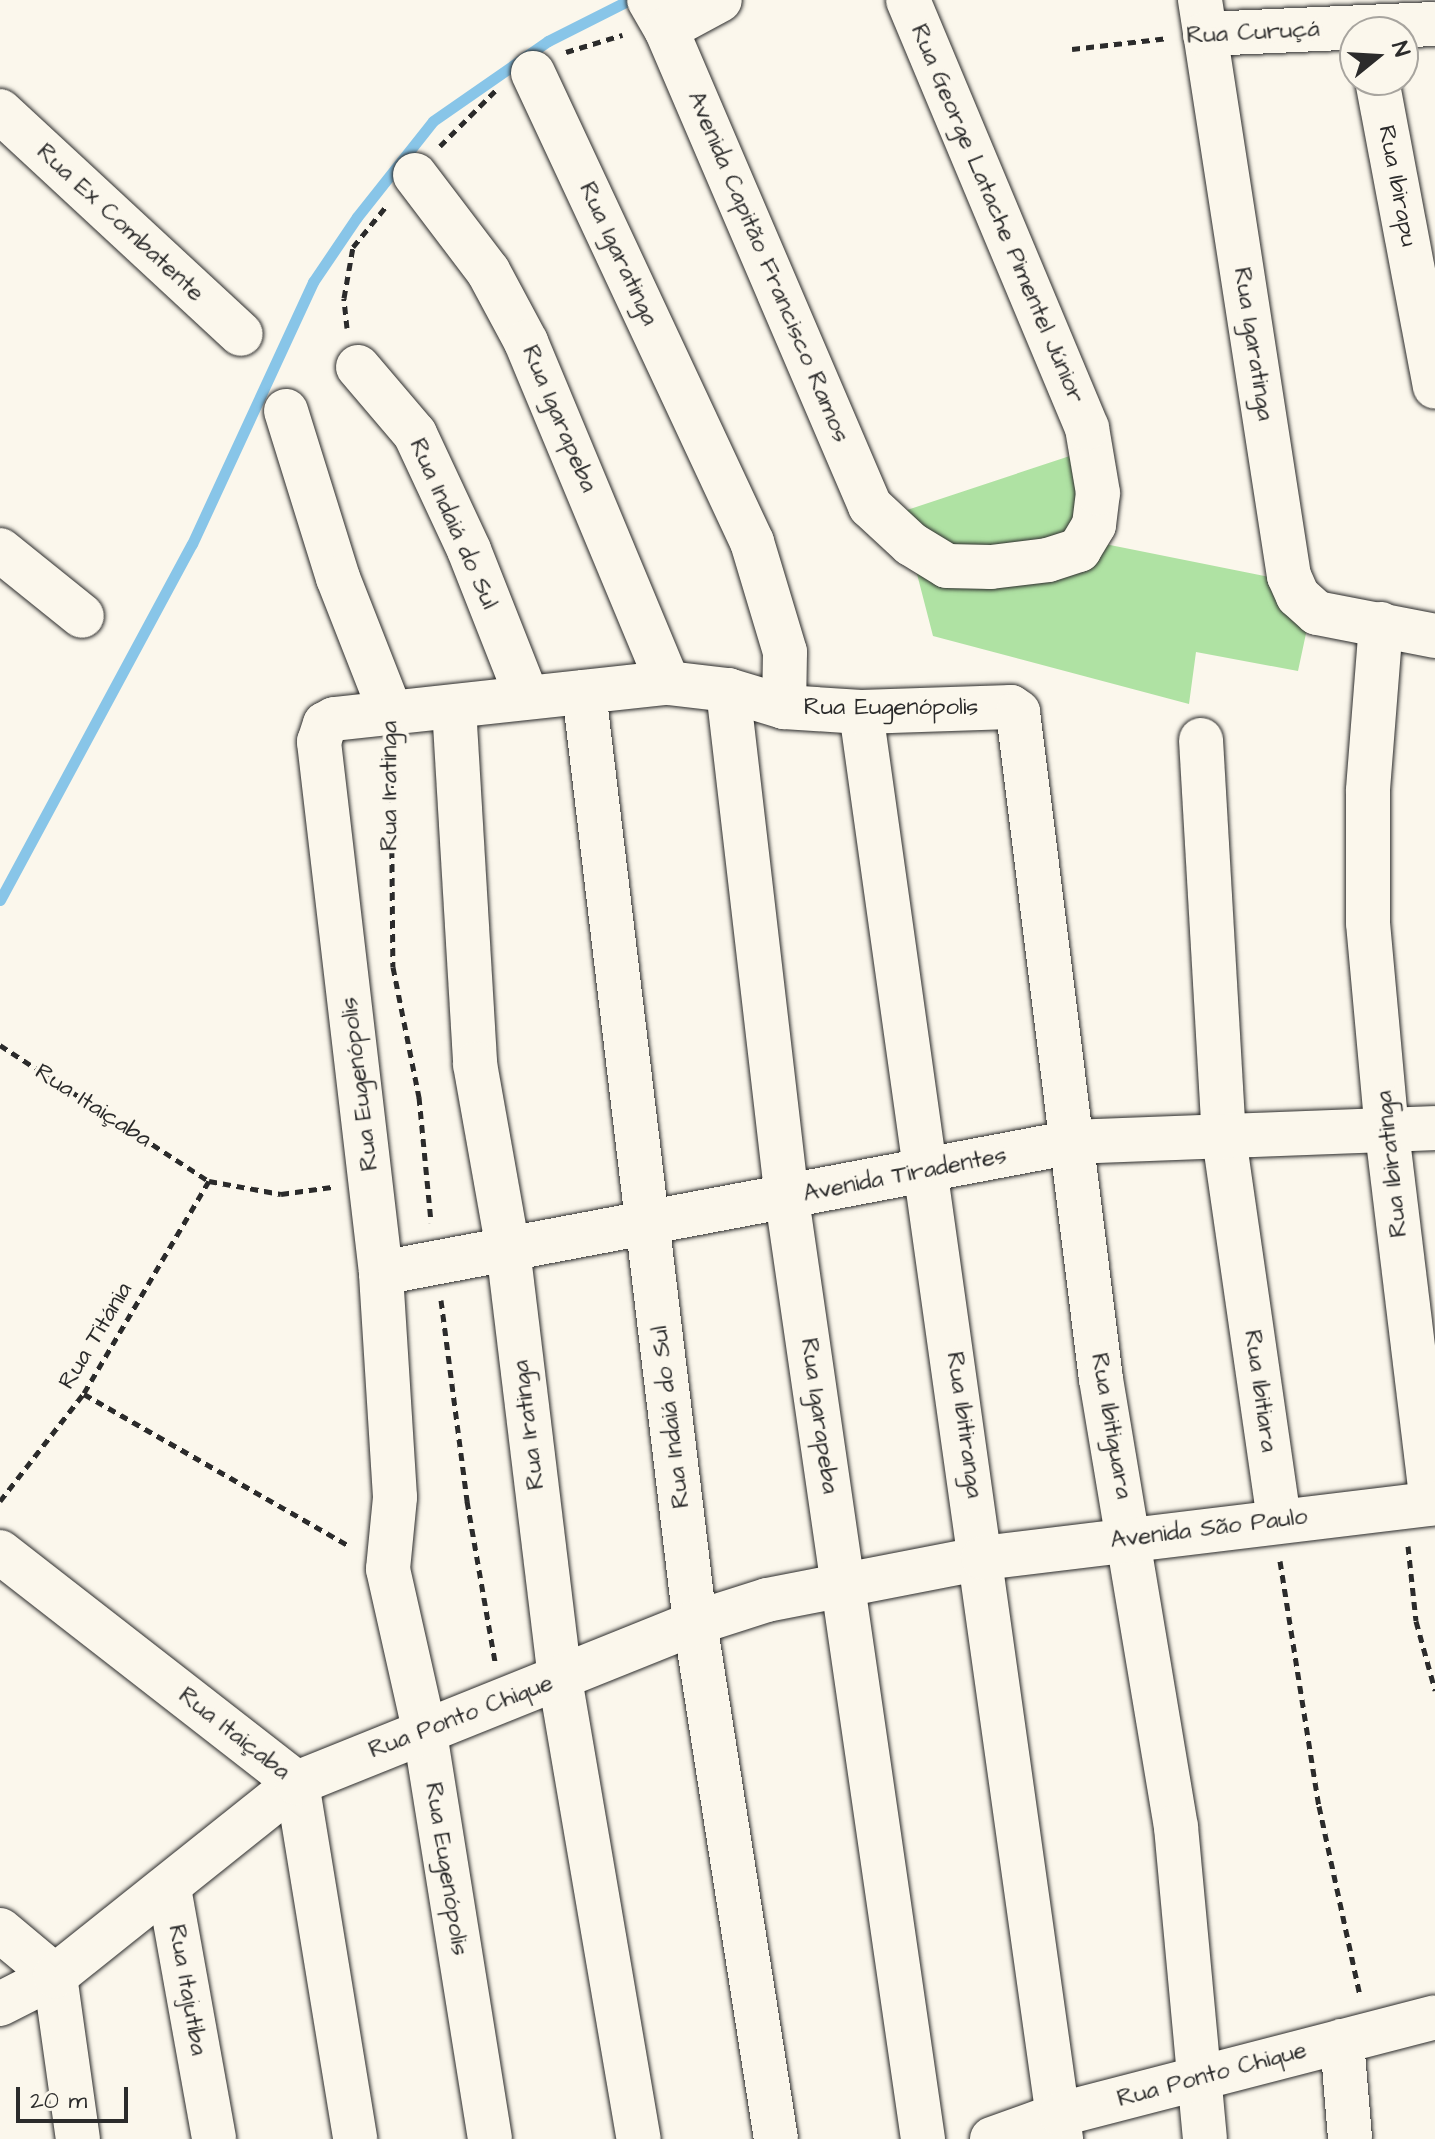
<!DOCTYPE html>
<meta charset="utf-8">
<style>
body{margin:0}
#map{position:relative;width:1435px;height:2139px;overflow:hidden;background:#fbf7ec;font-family:"Architects Daughter",sans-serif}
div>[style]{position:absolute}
.green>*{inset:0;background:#afe2a3}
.stream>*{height:11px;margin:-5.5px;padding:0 5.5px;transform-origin:5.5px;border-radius:5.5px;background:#88c5e8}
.path>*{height:5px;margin-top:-2.5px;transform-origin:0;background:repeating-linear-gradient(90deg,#2b2b2b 0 8px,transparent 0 14px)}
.roads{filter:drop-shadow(0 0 2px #2b2b2b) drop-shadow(0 0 2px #2b2b2b)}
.minor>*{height:44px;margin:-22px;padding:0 22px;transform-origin:22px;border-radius:22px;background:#fbf7ec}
.major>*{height:44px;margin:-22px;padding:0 22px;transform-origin:22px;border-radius:22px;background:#fbf7ec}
span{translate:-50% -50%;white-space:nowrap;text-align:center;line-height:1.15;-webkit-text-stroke:7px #fbf7ec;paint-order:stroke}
.street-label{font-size:24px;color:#2b2b2b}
.north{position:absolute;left:1339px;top:16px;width:80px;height:80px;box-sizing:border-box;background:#fbf7ec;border:2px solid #a8a59f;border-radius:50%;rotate:72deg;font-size:22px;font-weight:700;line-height:32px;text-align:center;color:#2b2b2b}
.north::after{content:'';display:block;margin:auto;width:28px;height:36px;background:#2b2b2b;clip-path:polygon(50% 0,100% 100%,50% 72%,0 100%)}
.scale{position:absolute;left:16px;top:2087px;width:112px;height:36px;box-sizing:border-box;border:4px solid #2b2b2b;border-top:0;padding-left:10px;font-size:24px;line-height:28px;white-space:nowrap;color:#2b2b2b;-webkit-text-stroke:6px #fbf7ec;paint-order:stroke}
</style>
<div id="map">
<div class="green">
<div style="clip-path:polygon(1088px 450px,1105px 544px,1305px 584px,1311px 610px,1298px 671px,1196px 652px,1189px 704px,933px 636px,901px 512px)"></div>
</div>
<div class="stream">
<div style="left:0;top:900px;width:404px;rotate:-61.7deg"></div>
<div style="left:192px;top:544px;width:289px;rotate:-65.2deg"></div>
<div style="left:313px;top:282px;width:78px;rotate:-55.9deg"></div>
<div style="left:357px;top:217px;width:122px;rotate:-51.6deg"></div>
<div style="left:433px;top:121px;width:140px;rotate:-34.8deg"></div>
<div style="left:548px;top:41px;width:91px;rotate:-26.8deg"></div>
</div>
<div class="path">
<div style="left:1072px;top:49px;width:97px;rotate:-6.5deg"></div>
<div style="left:566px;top:52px;width:59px;rotate:-16.9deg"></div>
<div style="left:440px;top:146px;width:82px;rotate:-45deg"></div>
<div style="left:347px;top:328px;width:30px;rotate:-96deg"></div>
<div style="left:344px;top:298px;width:52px;rotate:-80deg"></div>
<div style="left:353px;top:247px;width:55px;rotate:-50.9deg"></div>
<div style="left:391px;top:752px;width:215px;rotate:89.5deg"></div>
<div style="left:393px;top:967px;width:133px;rotate:78.7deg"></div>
<div style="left:419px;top:1097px;width:126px;rotate:84.5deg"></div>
<div style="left:0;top:1045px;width:249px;rotate:33.1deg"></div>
<div style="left:209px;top:1181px;width:73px;rotate:10.2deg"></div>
<div style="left:281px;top:1194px;width:51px;rotate:-7.8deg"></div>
<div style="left:441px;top:1300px;width:203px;rotate:82.6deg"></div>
<div style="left:467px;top:1501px;width:163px;rotate:80.1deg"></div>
<div style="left:84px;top:1394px;width:305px;rotate:29.8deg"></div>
<div style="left:0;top:1501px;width:137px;rotate:-52.1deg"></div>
<div style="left:84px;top:1393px;width:246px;rotate:-59.5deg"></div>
<div style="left:1408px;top:1546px;width:75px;rotate:83.9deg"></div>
<div style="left:1416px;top:1621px;width:72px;rotate:74.6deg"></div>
<div style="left:1280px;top:1561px;width:248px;rotate:81deg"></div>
<div style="left:1319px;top:1806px;width:193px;rotate:77.8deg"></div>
</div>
<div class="roads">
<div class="minor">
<div style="left:649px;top:0;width:34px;rotate:60deg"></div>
<div style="left:666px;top:29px;width:519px;rotate:66.84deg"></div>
<div style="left:870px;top:506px;width:56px;rotate:42.8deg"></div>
<div style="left:911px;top:544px;width:42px;rotate:31.4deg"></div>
<div style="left:947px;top:566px;width:44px;rotate:1.3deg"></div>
<div style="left:991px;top:567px;width:57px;rotate:-7deg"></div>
<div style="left:1048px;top:560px;width:33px;rotate:-18deg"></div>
<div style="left:1079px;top:550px;width:29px;rotate:-59deg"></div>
<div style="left:1094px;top:525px;width:32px;rotate:-83deg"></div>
<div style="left:1098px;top:493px;width:66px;rotate:-99.6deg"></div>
<div style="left:1087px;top:428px;width:464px;rotate:-112.7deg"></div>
<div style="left:1200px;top:0;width:583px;rotate:81.22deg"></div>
<div style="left:1289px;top:576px;width:22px;rotate:66deg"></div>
<div style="left:1298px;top:596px;width:25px;rotate:42deg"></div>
<div style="left:1317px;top:613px;width:120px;rotate:11deg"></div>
<div style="left:666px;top:29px;width:61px;rotate:-28.2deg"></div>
<div style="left:1205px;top:34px;width:230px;rotate:-2.5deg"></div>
<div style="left:533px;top:73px;width:518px;rotate:64.97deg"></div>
<div style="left:752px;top:542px;width:115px;rotate:73.3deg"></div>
<div style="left:785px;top:652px;width:55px;rotate:91deg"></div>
<div style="left:1377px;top:80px;width:312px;rotate:79.3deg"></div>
<div style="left:0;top:111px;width:328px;rotate:42.8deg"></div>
<div style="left:415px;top:175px;width:121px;rotate:52.8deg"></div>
<div style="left:488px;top:271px;width:81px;rotate:61.8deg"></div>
<div style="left:526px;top:342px;width:369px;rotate:67.4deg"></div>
<div style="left:358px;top:367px;width:88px;rotate:49.6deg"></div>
<div style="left:415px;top:434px;width:128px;rotate:65deg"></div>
<div style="left:469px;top:550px;width:156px;rotate:68.5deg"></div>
<div style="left:286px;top:411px;width:175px;rotate:72.7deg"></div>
<div style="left:338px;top:578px;width:143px;rotate:68.6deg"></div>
<div style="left:0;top:550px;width:105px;rotate:38.8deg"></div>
<div style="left:1381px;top:624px;width:168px;rotate:94.5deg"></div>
<div style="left:1368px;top:791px;width:132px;rotate:90deg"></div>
<div style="left:1368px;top:923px;width:210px;rotate:84.8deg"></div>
<div style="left:1387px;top:1132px;width:374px;rotate:83.1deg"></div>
<div style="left:728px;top:690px;width:512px;rotate:83.39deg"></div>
<div style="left:787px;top:1199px;width:950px;rotate:81.77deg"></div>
<div style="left:584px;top:692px;width:938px;rotate:83.2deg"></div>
<div style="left:695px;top:1623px;width:522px;rotate:81.08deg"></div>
<div style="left:454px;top:707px;width:358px;rotate:86.6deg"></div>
<div style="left:475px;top:1064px;width:188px;rotate:79.9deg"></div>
<div style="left:508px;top:1249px;width:433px;rotate:83.1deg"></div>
<div style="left:560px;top:1679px;width:467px;rotate:80.3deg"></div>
<div style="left:861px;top:712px;width:1441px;rotate:82.02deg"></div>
<div style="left:1201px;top:740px;width:399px;rotate:86.7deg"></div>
<div style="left:1224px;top:1138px;width:386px;rotate:81.8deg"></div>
<div style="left:381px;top:1273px;width:704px;rotate:-10.72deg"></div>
<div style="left:1073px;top:1142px;width:362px;rotate:-2.2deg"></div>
<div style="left:0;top:1552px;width:376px;rotate:37.9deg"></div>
<div style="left:297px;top:1783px;width:361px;rotate:80.7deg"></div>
<div style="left:169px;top:1888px;width:255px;rotate:79.8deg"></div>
<div style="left:0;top:1930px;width:72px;rotate:39.9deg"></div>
<div style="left:55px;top:1976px;width:165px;rotate:82deg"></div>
<div style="left:1342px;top:2041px;width:98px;rotate:85.3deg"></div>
<div style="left:490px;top:2139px;width:415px;rotate:-99.1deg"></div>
<div style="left:424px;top:1729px;width:164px;rotate:-102.7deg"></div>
<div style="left:388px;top:1569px;width:72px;rotate:-84.4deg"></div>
<div style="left:395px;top:1497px;width:224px;rotate:-93.6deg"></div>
<div style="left:381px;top:1273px;width:535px;rotate:-96.66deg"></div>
<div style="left:319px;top:742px;width:19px;rotate:-72deg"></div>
<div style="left:325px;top:724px;width:10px;rotate:-29deg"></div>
<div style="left:334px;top:719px;width:336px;rotate:-6.2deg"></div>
<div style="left:668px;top:683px;width:60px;rotate:6.7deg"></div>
<div style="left:728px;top:690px;width:59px;rotate:16.9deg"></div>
<div style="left:784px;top:707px;width:77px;rotate:3.7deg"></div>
<div style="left:861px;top:712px;width:150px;rotate:-1.9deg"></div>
<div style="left:1011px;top:707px;width:9px;rotate:36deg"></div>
<div style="left:1018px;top:712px;width:672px;rotate:82.91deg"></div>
<div style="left:1101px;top:1379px;width:454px;rotate:80.5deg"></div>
<div style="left:1176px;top:1827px;width:313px;rotate:84.7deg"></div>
<div style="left:992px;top:2139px;width:73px;rotate:-19.9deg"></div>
<div style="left:1061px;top:2114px;width:386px;rotate:-14.5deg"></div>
</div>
<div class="major">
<div style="left:0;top:2004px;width:62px;rotate:-27deg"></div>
<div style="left:55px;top:1976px;width:310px;rotate:-38.6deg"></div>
<div style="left:297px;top:1783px;width:429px;rotate:-21.9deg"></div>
<div style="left:695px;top:1623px;width:76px;rotate:-17.7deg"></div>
<div style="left:767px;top:1600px;width:220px;rotate:-11deg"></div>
<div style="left:983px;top:1558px;width:455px;rotate:-6.9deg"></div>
</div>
</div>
<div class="street-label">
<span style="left:1253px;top:33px;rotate:-3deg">Rua Curuçá</span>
<span style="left:1397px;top:186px;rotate:79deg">Rua Ibirapu</span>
<span style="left:997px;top:214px;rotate:67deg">Rua George Latache Pimentel Júnior</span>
<span style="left:120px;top:223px;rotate:43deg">Rua Ex Combatente</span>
<span style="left:618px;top:254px;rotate:65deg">Rua Igaratinga</span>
<span style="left:768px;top:267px;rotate:67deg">Avenida Capitão Francisco Ramos</span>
<span style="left:1253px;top:344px;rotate:81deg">Rua Igaratinga</span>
<span style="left:559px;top:419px;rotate:67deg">Rua Igarapeba</span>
<span style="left:453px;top:524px;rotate:66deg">Rua Indaiá do Sul</span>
<span style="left:891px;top:708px">Rua Eugenópolis</span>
<span style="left:390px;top:786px;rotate:-90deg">Rua Iratinga</span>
<span style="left:360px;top:1084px;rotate:-97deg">Rua Eugenópolis</span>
<span style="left:93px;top:1106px;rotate:33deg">Rua Itaiçaba</span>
<span style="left:1392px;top:1164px;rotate:-96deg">Rua Ibiratinga</span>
<span style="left:905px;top:1175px;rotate:-11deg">Avenida Tiradentes</span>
<span style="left:96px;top:1336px;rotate:-59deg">Rua Titánia</span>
<span style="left:1260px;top:1391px;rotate:82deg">Rua Ibitiara</span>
<span style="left:819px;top:1416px;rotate:82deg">Rua Igarapeba</span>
<span style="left:671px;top:1417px;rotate:-97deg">Rua Indaiá do Sul</span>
<span style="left:529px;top:1425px;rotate:-97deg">Rua Iratinga</span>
<span style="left:964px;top:1425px;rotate:82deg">Rua Ibitiranga</span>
<span style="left:1111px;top:1426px;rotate:80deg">Rua Ibitiguara</span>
<span style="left:1209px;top:1529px;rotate:-7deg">Avenida São Paulo</span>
<span style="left:461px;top:1717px;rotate:-21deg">Rua Ponto Chique</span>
<span style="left:234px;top:1734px;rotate:38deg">Rua Itaiçaba</span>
<span style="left:446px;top:1869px;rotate:81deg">Rua Eugenópolis</span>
<span style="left:187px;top:1990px;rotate:80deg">Rua Itajutiba</span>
<span style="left:1212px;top:2075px;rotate:-15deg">Rua Ponto Chique</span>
</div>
<div class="north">N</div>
<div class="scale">20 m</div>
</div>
